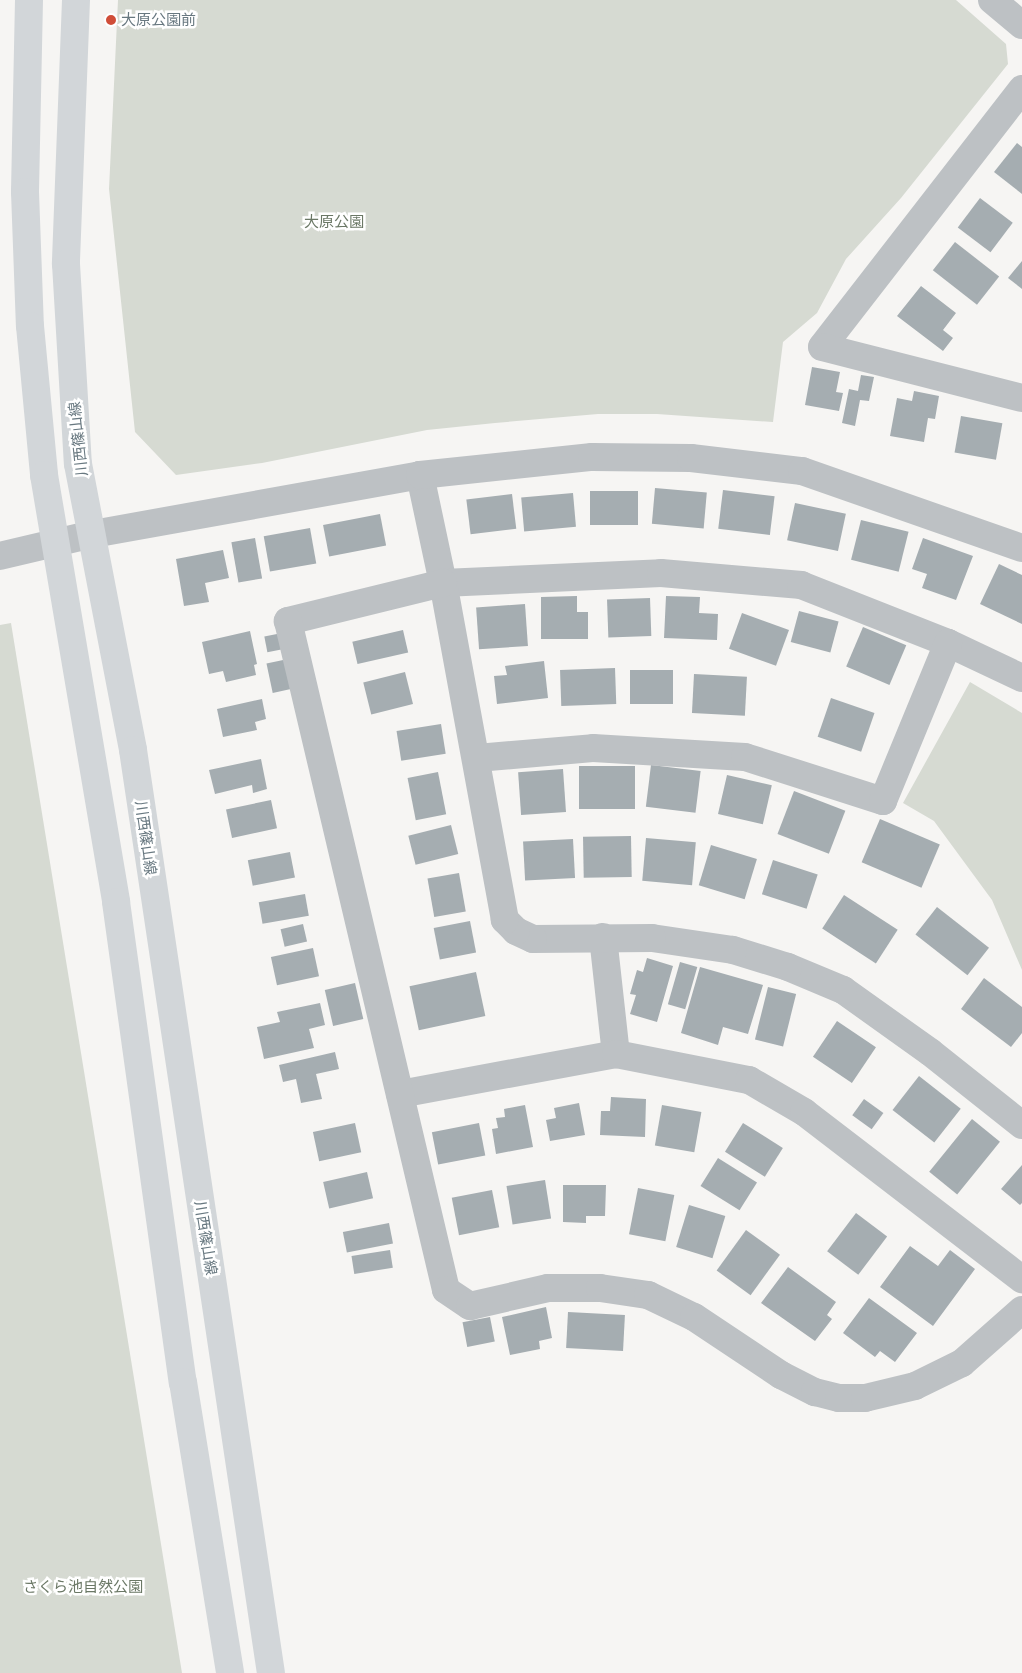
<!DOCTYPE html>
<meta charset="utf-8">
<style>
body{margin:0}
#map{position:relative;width:1022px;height:1673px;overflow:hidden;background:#f6f5f3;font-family:Mulish,"Noto Sans JP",sans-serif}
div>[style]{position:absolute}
.green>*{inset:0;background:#d6dad2}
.building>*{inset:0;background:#a5adb1;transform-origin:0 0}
.minor>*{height:28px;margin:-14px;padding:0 14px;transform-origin:14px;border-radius:14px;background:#bdc1c4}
.major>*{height:28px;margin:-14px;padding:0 14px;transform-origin:14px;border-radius:14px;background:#d2d6d9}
.dots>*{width:14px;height:14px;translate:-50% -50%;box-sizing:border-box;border:2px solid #fff;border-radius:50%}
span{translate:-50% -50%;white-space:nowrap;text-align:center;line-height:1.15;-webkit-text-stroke:5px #fff;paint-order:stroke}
.poi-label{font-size:15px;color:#687880}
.left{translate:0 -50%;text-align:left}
.park-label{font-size:15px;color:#6b7866}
.street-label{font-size:15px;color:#687880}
</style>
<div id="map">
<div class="green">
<div style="clip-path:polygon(118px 0,956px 0,1006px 44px,1008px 64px,901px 198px,846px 259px,817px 313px,783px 342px,773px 422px,657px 414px,598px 414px,495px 423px,427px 430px,262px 463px,176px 475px,135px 432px,109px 189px)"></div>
<div style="clip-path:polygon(11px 623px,182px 1673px,0 1673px,0 625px)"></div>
<div style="clip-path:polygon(970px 682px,1022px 713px,1022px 970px,992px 900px,934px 821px,903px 803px)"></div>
</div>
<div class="building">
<div style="clip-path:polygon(1017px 143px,1022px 147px,1022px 194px,994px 172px)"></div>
<div style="left:980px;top:198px;width:41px;height:37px;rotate:37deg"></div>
<div style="left:955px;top:242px;width:56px;height:36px;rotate:38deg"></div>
<div style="clip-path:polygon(1022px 261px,1022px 289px,1008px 278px)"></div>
<div style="clip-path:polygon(921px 286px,956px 313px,943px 330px,953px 338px,943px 351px,897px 316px)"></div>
<div style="clip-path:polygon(812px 367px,840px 372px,836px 392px,843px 393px,839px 411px,805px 405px)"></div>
<div style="clip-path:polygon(861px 375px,874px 377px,869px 401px,860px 400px,855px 426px,842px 423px,849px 389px,858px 391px)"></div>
<div style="clip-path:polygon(914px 391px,939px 396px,935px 419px,928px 418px,924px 442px,890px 436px,897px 398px,912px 401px)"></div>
<div style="left:961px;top:416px;width:42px;height:37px;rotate:10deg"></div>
<div style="left:655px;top:488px;width:52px;height:36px;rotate:5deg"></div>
<div style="left:723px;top:490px;width:52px;height:39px;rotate:7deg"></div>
<div style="left:590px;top:491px;width:48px;height:34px"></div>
<div style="left:573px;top:493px;width:34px;height:52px;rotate:85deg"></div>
<div style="left:512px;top:494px;width:35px;height:46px;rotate:83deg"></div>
<div style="left:795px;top:503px;width:52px;height:38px;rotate:12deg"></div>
<div style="left:380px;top:514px;width:32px;height:58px;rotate:79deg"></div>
<div style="left:861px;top:520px;width:49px;height:41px;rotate:14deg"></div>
<div style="left:310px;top:528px;width:36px;height:47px;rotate:80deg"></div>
<div style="left:255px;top:538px;width:41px;height:24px;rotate:80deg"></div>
<div style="clip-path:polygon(923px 538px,973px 556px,956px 600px,922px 588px,927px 574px,912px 569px)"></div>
<div style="clip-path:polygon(223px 550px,229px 578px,205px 583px,209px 602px,184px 606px,176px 559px)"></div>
<div style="clip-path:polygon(999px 564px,1022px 575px,1022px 624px,980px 604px)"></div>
<div style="clip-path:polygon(577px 596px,577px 612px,588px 612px,588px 639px,541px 639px,541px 597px)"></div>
<div style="clip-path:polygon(666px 596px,700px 597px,699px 613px,718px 614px,717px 640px,664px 638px)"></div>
<div style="left:650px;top:598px;width:38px;height:43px;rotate:88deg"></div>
<div style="left:525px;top:604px;width:42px;height:49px;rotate:86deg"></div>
<div style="left:799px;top:611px;width:41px;height:32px;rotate:15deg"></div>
<div style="left:742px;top:613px;width:50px;height:38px;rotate:20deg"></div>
<div style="left:863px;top:627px;width:47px;height:43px;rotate:23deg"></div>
<div style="left:403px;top:630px;width:23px;height:52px;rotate:77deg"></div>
<div style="clip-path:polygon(250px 631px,257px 664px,254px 665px,256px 675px,226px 682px,223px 671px,209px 674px,202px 642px)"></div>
<div style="left:282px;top:633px;width:16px;height:18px;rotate:79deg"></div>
<div style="left:288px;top:659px;width:30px;height:22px;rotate:78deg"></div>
<div style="clip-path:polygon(544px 661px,548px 698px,497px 704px,494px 676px,507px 675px,505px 666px)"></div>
<div style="left:615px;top:668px;width:36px;height:55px;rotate:88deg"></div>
<div style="left:630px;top:670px;width:43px;height:34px"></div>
<div style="left:405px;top:672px;width:33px;height:43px;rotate:76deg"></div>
<div style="left:694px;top:674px;width:53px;height:39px;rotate:3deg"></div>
<div style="left:831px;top:698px;width:46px;height:41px;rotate:19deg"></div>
<div style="clip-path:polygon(262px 699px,266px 719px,255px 722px,257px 730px,223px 737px,217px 709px)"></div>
<div style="left:441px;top:724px;width:30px;height:45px;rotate:81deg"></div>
<div style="clip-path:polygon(261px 759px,267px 789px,253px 793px,252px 785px,215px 794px,209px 770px)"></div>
<div style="left:651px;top:765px;width:50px;height:42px;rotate:7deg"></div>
<div style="left:579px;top:766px;width:56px;height:43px"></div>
<div style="left:563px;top:769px;width:43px;height:45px;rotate:86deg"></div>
<div style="left:438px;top:772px;width:43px;height:31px;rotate:79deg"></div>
<div style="left:727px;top:775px;width:46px;height:40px;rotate:13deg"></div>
<div style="left:794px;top:791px;width:55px;height:46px;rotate:21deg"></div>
<div style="left:271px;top:800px;width:29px;height:46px;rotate:78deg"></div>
<div style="left:880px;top:819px;width:65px;height:47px;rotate:23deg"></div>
<div style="left:451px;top:825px;width:30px;height:44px;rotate:76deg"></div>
<div style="left:631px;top:836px;width:41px;height:48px;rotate:89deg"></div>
<div style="left:646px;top:838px;width:50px;height:43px;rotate:5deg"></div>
<div style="left:573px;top:839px;width:39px;height:50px;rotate:87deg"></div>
<div style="left:711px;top:845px;width:48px;height:42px;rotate:17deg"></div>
<div style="left:290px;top:852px;width:26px;height:43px;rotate:79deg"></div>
<div style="left:773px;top:860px;width:47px;height:36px;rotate:18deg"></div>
<div style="left:459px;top:873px;width:39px;height:32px;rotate:80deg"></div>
<div style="left:305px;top:894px;width:22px;height:47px;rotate:80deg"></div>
<div style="left:844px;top:895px;width:64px;height:40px;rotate:33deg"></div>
<div style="left:937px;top:907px;width:66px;height:35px;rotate:38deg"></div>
<div style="left:470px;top:921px;width:32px;height:37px;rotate:79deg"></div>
<div style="left:303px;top:924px;width:18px;height:23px;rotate:77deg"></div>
<div style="left:313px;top:948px;width:29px;height:43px;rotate:78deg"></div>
<div style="clip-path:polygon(647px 958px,673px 966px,657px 1022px,630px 1014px,636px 995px,630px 994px,637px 970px,643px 972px)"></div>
<div style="left:680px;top:962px;width:18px;height:44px;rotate:16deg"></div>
<div style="clip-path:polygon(700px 967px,763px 985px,748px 1034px,723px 1027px,718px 1045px,681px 1033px)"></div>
<div style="left:476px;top:972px;width:45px;height:68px;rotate:78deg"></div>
<div style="clip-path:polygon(984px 978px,1022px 1007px,1022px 1033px,1011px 1047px,961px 1009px)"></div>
<div style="left:355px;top:983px;width:37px;height:31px;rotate:77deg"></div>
<div style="left:768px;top:987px;width:29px;height:54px;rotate:14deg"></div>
<div style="clip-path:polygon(320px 1003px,325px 1025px,309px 1029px,314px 1048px,264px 1059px,257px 1027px,280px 1022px,277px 1012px)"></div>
<div style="left:837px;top:1021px;width:47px;height:43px;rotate:34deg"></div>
<div style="clip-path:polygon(335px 1052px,339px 1069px,316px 1074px,322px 1099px,301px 1103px,296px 1079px,283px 1082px,279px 1065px)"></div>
<div style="left:919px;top:1076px;width:53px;height:43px;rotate:38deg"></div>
<div style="clip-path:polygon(611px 1097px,646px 1099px,645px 1137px,600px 1135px,601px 1111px,610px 1111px)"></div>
<div style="left:864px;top:1099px;width:24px;height:20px;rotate:36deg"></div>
<div style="clip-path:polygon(579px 1103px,585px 1135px,550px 1141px,546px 1120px,556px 1118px,554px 1108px)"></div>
<div style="clip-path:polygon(525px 1105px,533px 1147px,496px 1154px,492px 1129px,498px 1128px,496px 1118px,505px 1117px,504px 1109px)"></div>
<div style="left:662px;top:1105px;width:40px;height:41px;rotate:10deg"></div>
<div style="left:972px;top:1119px;width:36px;height:68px;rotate:39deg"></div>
<div style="left:355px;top:1123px;width:30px;height:43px;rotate:78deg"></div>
<div style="left:479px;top:1123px;width:33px;height:48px;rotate:79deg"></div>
<div style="left:743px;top:1123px;width:47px;height:34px;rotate:32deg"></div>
<div style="left:718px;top:1158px;width:46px;height:33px;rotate:32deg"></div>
<div style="clip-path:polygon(1022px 1165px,1022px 1203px,1020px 1205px,1001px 1189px)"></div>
<div style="left:367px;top:1172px;width:27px;height:45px;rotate:77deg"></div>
<div style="left:545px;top:1180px;width:39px;height:39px;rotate:81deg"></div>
<div style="clip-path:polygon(563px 1185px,606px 1185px,605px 1216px,586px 1216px,586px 1223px,563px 1222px)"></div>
<div style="left:638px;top:1188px;width:37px;height:47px;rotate:11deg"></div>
<div style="left:492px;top:1190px;width:38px;height:41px;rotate:79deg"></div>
<div style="left:689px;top:1205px;width:38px;height:44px;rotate:17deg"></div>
<div style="left:856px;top:1213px;width:39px;height:48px;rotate:37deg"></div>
<div style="left:389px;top:1223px;width:21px;height:47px;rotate:79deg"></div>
<div style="left:746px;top:1230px;width:42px;height:50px;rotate:36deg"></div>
<div style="clip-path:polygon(910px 1246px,938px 1266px,950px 1250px,975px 1269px,933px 1326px,880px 1287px)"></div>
<div style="left:390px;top:1250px;width:18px;height:39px;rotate:81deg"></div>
<div style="clip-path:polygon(788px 1267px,836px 1302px,827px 1315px,832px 1319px,815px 1341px,761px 1303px)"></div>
<div style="clip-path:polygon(869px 1298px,917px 1333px,895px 1362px,880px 1351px,875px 1357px,843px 1333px)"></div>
<div style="clip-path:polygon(546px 1307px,552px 1338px,539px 1341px,540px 1349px,510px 1355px,502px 1317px)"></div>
<div style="left:568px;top:1312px;width:57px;height:36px;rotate:3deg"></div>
<div style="left:490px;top:1317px;width:25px;height:28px;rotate:79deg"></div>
</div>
<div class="minor">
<div style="left:992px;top:0;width:39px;rotate:40deg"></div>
<div style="left:1022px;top:89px;width:326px;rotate:127.8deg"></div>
<div style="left:822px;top:347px;width:206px;rotate:14.3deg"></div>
<div style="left:420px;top:475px;width:110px;rotate:78deg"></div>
<div style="left:443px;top:583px;width:218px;rotate:-2.6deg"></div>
<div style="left:661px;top:573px;width:141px;rotate:4.9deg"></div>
<div style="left:801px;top:585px;width:158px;rotate:21.5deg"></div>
<div style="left:948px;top:643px;width:82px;rotate:25.3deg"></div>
<div style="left:0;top:556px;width:96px;rotate:-13.3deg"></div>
<div style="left:93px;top:534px;width:332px;rotate:-10.2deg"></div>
<div style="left:420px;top:475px;width:173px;rotate:-6deg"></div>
<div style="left:592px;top:457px;width:99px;rotate:0.6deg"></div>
<div style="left:691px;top:458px;width:112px;rotate:6.7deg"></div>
<div style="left:802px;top:471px;width:233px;rotate:19.3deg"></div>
<div style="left:477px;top:758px;width:116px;rotate:-4.9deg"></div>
<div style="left:593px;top:748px;width:152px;rotate:3.4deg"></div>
<div style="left:745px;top:757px;width:145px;rotate:17.7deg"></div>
<div style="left:883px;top:801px;width:171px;rotate:-67.6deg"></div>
<div style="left:603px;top:937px;width:118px;rotate:83.7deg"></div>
<div style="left:400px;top:1094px;width:220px;rotate:-10.5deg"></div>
<div style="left:616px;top:1054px;width:136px;rotate:11.1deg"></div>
<div style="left:749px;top:1080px;width:64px;rotate:30.2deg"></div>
<div style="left:804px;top:1112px;width:275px;rotate:37.5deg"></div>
<div style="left:1022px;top:1125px;width:117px;rotate:-141.6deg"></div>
<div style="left:930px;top:1052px;width:107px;rotate:-144.5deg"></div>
<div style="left:843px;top:990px;width:60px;rotate:-157.3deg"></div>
<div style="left:788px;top:967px;width:58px;rotate:-162.8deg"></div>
<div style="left:733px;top:950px;width:82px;rotate:-171.6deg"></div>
<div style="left:652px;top:938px;width:119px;rotate:179.5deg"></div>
<div style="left:533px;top:939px;width:19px;rotate:-155deg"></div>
<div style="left:516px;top:931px;width:16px;rotate:-135deg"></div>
<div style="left:505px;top:920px;width:343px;rotate:-100.4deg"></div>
<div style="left:443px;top:583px;width:160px;rotate:166.2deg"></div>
<div style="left:288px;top:621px;width:687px;rotate:76.71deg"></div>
<div style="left:446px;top:1290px;width:29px;rotate:34deg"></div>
<div style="left:470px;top:1306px;width:80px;rotate:-13deg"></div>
<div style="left:548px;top:1288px;width:52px"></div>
<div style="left:600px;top:1288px;width:49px;rotate:8.3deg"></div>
<div style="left:648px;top:1295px;width:51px;rotate:25.6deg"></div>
<div style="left:694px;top:1317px;width:105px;rotate:33.7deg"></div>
<div style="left:781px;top:1375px;width:38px;rotate:27deg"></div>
<div style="left:815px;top:1392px;width:25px;rotate:14deg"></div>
<div style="left:839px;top:1398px;width:26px"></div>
<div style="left:865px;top:1398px;width:51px;rotate:-13.5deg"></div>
<div style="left:915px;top:1386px;width:52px;rotate:-26.1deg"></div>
<div style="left:962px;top:1363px;width:80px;rotate:-41.5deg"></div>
</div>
<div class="major">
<div style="left:29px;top:0;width:192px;rotate:91.2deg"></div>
<div style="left:25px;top:192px;width:134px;rotate:87.9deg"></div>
<div style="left:30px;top:326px;width:150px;rotate:84.6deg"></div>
<div style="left:44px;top:475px;width:433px;rotate:80.4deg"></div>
<div style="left:116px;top:902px;width:485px;rotate:82.1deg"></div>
<div style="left:183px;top:1382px;width:295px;rotate:80.8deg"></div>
<div style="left:76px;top:0;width:264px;rotate:92.2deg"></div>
<div style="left:66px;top:264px;width:200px;rotate:86.6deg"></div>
<div style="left:78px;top:464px;width:291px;rotate:79.1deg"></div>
<div style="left:133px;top:750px;width:933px;rotate:81.5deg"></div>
</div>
<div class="dots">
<div style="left:111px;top:20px;background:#d04d38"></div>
</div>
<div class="poi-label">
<span class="left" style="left:121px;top:20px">大原公園前</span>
</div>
<div class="park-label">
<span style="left:334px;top:222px">大原公園</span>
<span style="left:83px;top:1587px">さくら池自然公園</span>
</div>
<div class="street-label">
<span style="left:78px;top:439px;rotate:-96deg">川西篠山線</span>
<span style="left:146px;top:838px;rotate:82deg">川西篠山線</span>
<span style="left:206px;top:1238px;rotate:81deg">川西篠山線</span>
</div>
</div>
